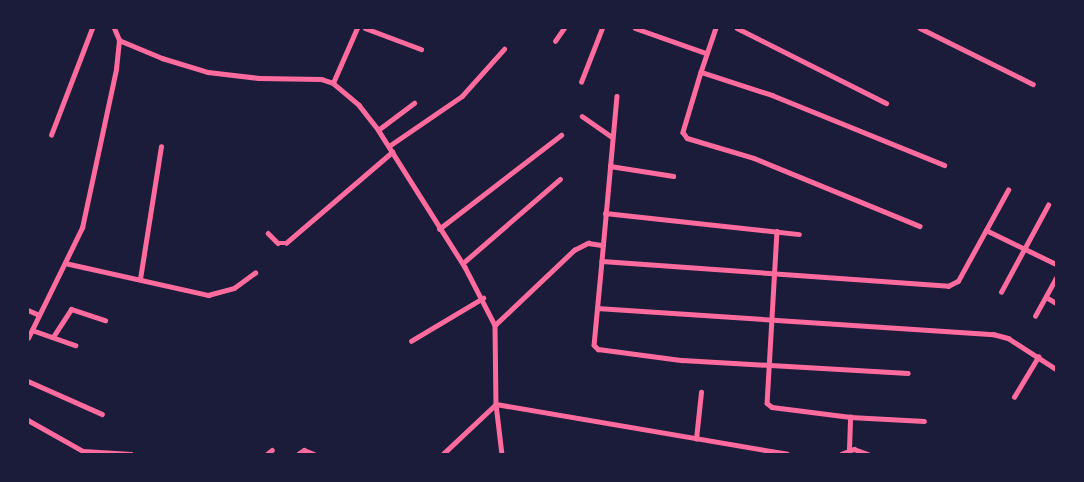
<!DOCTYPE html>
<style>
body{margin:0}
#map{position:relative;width:1084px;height:482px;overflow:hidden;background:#1b1b3a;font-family:Overpass,sans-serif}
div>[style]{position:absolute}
.minor>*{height:4.5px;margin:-2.25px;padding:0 2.25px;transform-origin:2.25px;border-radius:2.25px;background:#ff6b9d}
span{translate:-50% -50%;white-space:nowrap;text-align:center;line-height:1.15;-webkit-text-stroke:5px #1b1b3a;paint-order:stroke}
.frame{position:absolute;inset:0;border:29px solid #1b1b3a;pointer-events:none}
</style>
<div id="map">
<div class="minor">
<div style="left:365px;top:28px;width:60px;rotate:20.6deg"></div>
<div style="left:635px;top:28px;width:75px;rotate:19.4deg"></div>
<div style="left:716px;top:28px;width:46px;rotate:108.8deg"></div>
<div style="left:701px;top:72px;width:75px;rotate:17.9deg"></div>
<div style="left:772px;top:95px;width:186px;rotate:22.1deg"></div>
<div style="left:737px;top:28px;width:167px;rotate:26.7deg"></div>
<div style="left:920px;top:28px;width:126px;rotate:26.4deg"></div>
<div style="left:119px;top:40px;width:47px;rotate:22.7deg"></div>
<div style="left:162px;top:58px;width:48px;rotate:16.9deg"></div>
<div style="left:208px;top:72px;width:51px;rotate:6.7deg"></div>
<div style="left:259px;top:78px;width:62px;rotate:0.9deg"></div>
<div style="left:321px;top:79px;width:13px;rotate:18deg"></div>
<div style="left:333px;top:83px;width:34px;rotate:40deg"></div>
<div style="left:359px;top:105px;width:33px;rotate:52deg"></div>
<div style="left:379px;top:131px;width:161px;rotate:57.7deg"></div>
<div style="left:465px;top:267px;width:65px;rotate:62.7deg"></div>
<div style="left:495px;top:325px;width:79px;rotate:89.3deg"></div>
<div style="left:496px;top:404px;width:50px;rotate:83.2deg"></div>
<div style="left:555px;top:41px;width:16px;rotate:-55deg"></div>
<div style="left:701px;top:72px;width:63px;rotate:106.7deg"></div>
<div style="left:683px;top:132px;width:7px;rotate:56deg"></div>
<div style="left:687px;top:138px;width:70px;rotate:16.6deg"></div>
<div style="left:754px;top:158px;width:179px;rotate:22.3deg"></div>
<div style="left:581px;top:82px;width:58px;rotate:-68.7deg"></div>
<div style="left:333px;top:83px;width:60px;rotate:-66.4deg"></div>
<div style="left:617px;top:96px;width:166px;rotate:95.2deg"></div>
<div style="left:602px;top:261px;width:347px;rotate:4.1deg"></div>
<div style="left:948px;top:286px;width:11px;rotate:-27deg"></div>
<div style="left:958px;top:281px;width:104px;rotate:-61.2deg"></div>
<div style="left:582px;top:116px;width:35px;rotate:35deg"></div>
<div style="left:378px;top:130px;width:45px;rotate:-36.9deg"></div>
<div style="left:51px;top:135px;width:115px;rotate:-69deg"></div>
<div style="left:389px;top:146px;width:88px;rotate:-34.4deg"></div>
<div style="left:462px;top:96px;width:63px;rotate:-48.2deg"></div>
<div style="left:610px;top:166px;width:64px;rotate:9deg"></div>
<div style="left:605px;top:213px;width:195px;rotate:6.2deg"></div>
<div style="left:439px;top:229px;width:154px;rotate:-37.6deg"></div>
<div style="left:986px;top:230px;width:78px;rotate:25.9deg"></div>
<div style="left:777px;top:231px;width:172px;rotate:93.3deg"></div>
<div style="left:767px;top:403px;width:6px;rotate:39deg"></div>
<div style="left:772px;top:407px;width:79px;rotate:7.3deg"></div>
<div style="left:850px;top:417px;width:74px;rotate:3.1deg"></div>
<div style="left:268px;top:233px;width:14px;rotate:45deg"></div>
<div style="left:278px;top:243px;width:8px"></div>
<div style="left:286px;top:243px;width:140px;rotate:-40.6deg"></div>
<div style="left:602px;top:261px;width:84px;rotate:95.4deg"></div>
<div style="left:594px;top:345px;width:6px;rotate:45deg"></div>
<div style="left:598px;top:349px;width:85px;rotate:7.5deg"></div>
<div style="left:682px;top:360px;width:226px;rotate:3.3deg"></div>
<div style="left:65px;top:263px;width:147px;rotate:12.6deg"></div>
<div style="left:208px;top:295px;width:27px;rotate:-15deg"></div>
<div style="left:234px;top:288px;width:26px;rotate:-36deg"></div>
<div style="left:463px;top:263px;width:128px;rotate:-40.9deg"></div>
<div style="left:140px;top:279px;width:134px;rotate:-81deg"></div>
<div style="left:1001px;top:292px;width:99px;rotate:-61.6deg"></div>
<div style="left:1046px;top:297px;width:12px;rotate:31deg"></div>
<div style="left:597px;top:308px;width:397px;rotate:3.8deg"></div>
<div style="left:993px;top:334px;width:16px;rotate:15deg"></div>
<div style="left:1008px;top:338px;width:57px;rotate:32.9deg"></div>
<div style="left:28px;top:310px;width:12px;rotate:24deg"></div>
<div style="left:1035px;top:316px;width:43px;rotate:-61.1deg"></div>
<div style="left:495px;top:325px;width:109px;rotate:-43.5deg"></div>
<div style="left:574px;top:250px;width:16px;rotate:-27deg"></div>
<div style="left:588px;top:243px;width:15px;rotate:8deg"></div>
<div style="left:32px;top:330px;width:46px;rotate:19.2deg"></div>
<div style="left:53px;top:337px;width:33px;rotate:-57deg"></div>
<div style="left:71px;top:309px;width:36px;rotate:18deg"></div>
<div style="left:28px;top:338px;width:123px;rotate:-63.9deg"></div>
<div style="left:82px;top:228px;width:163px;rotate:-77.9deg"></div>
<div style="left:116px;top:69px;width:29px;rotate:-84deg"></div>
<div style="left:119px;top:40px;width:13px;rotate:-113deg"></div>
<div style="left:411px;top:341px;width:84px;rotate:-30.8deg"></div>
<div style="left:28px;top:381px;width:81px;rotate:24deg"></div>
<div style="left:1014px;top:397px;width:47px;rotate:-59deg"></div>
<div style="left:28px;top:420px;width:63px;rotate:29.4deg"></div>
<div style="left:83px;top:451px;width:48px;rotate:3.6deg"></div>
<div style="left:696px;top:439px;width:47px;rotate:-83.9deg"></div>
<div style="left:849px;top:449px;width:32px;rotate:-88deg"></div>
<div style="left:267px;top:454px;width:6px;rotate:-39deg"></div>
<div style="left:298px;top:454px;width:7px;rotate:-34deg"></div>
<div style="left:304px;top:450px;width:11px;rotate:22deg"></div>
<div style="left:443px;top:454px;width:73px;rotate:-43.3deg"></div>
<div style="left:496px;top:404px;width:295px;rotate:9.7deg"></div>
<div style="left:841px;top:454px;width:14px;rotate:-21deg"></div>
<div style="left:854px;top:449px;width:15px;rotate:20deg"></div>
</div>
<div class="frame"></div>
</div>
